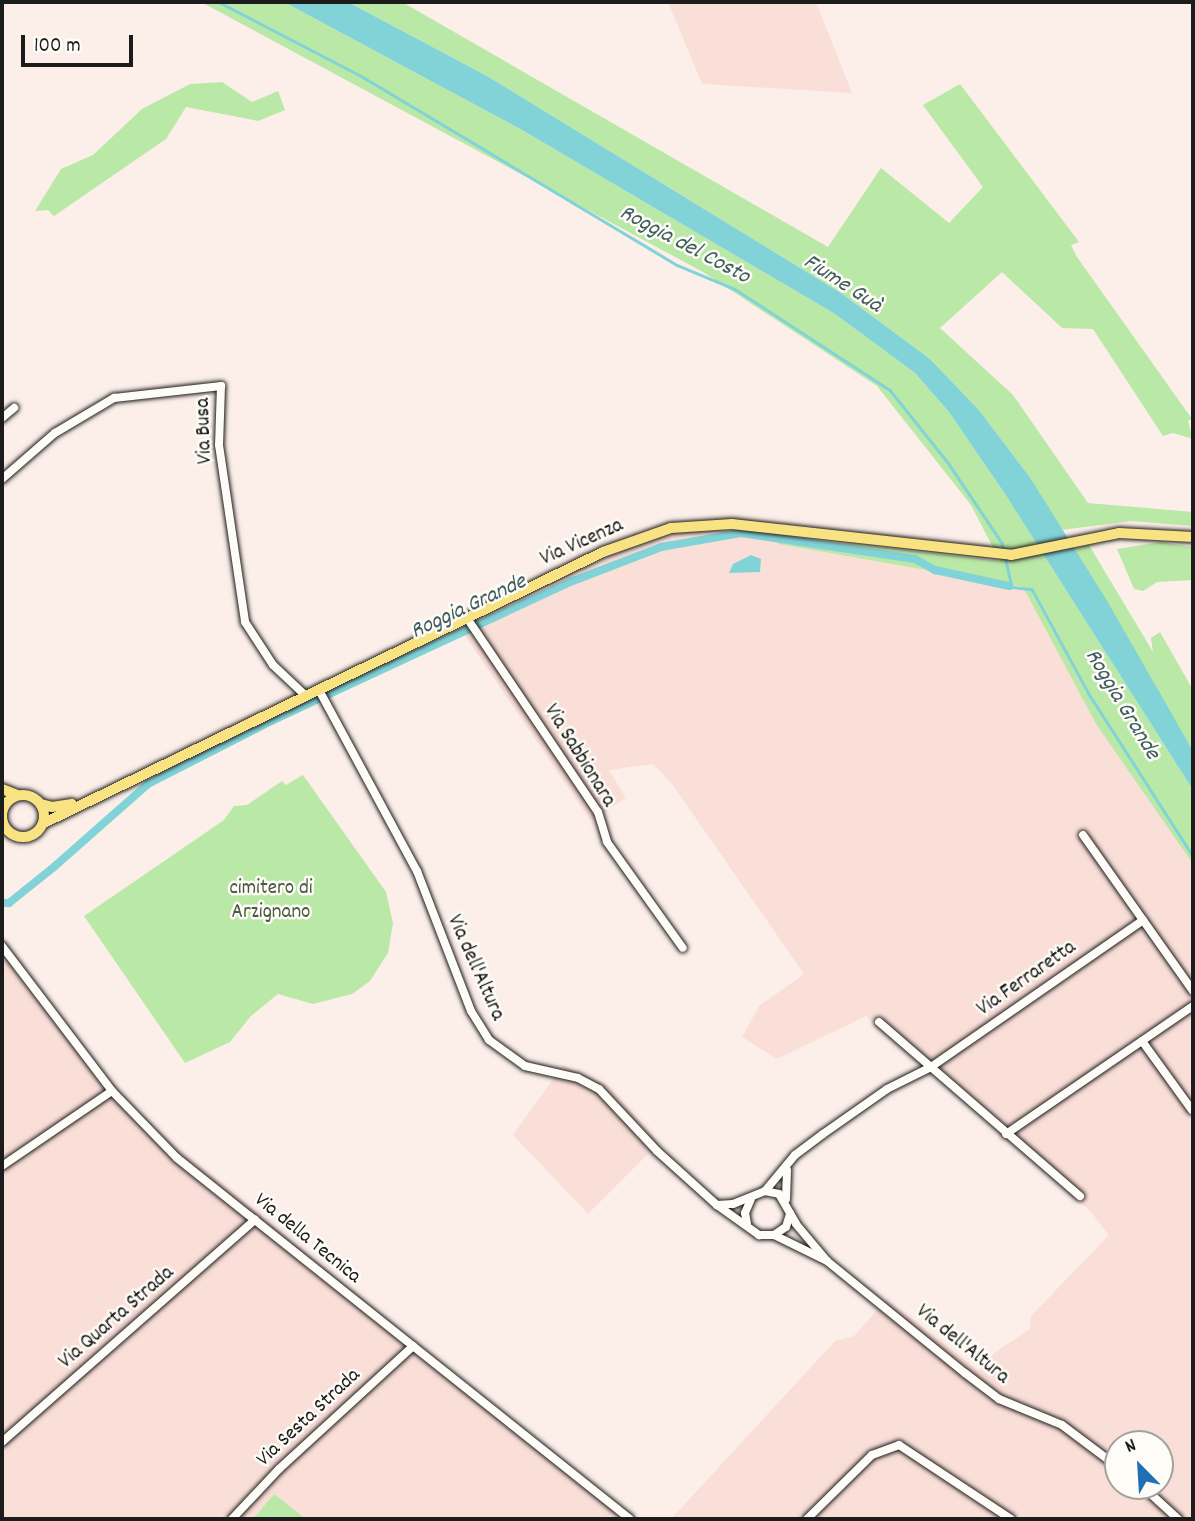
<!DOCTYPE html>
<meta charset="utf-8">
<style>
body{margin:0}
#map{position:relative;width:1195px;height:1521px;overflow:hidden;background:#fcefe9;font-family:Dekko,sans-serif}
div>[style]{position:absolute}
.built>*{inset:0;background:#fadfd8}
.green>*{inset:0;background:#bae8a6}
.water>*{inset:0;background:#82d3d8}
.stream>*{height:2.5px;margin:-1.25px;padding:0 1.25px;transform-origin:1.25px;border-radius:1.25px;background:#82d3d8}
.canal>*{height:8px;margin:-4px;padding:0 4px;transform-origin:4px;border-radius:4px;background:#82d3d8}
.roads{filter:drop-shadow(0 0 2px #1c1c1c) drop-shadow(0 0 2px #1c1c1c)}
.minor>*{height:8px;margin:-4px;padding:0 4px;transform-origin:4px;border-radius:4px;background:#fdfcf7}
.major>*{height:10px;margin:-5px;padding:0 5px;transform-origin:5px;border-radius:5px;background:#f8e281}
.major>.ring{margin:-5px;padding:0;box-sizing:content-box;background:none;border:10px solid #f8e281;border-radius:50%}
span{translate:-50% -50%;white-space:nowrap;text-align:center;line-height:1.15;-webkit-text-stroke:5px #fdfcf7;paint-order:stroke}
.street-label{font-size:21px;color:#1c1c1c}
.park-label{font-size:21px;color:#4b5945}
.water-label{font-size:23px;color:#405c5e;font-style:italic}
.frame{position:absolute;inset:0;border:4px solid #1c1c1c;pointer-events:none}
.north{position:absolute;left:1104px;top:1430px;width:70px;height:70px;box-sizing:border-box;background:#fdfcf7;border:2px solid #a3a29f;border-radius:50%;rotate:336deg;font-size:19px;font-weight:700;line-height:28px;text-align:center;color:#1c1c1c}
.north::after{content:'';display:block;margin:auto;width:24px;height:32px;background:#1f6fb2;clip-path:polygon(50% 0,100% 100%,50% 72%,0 100%)}
.scale{position:absolute;left:21px;top:35px;width:112px;height:32px;box-sizing:border-box;border:4px solid #1c1c1c;border-top:0;padding-left:9px;font-size:21px;line-height:24px;white-space:nowrap;color:#1c1c1c;-webkit-text-stroke:5px #fdfcf7;paint-order:stroke}
</style>
<div id="map">
<div class="built">
<div style="clip-path:polygon(668px 2px,816px 2px,852px 93px,702px 84px)"></div>
<div style="clip-path:polygon(evenodd,708px 529px,780px 536px,778px 544px,1023px 586px,1096px 724px,1193px 864px,1193px 1519px,671px 1519px,835px 1341px,854px 1336px,887px 1299px,979px 1371px,994px 1353px,1030px 1329px,1031px 1316px,1109px 1235px,1090px 1211px,866px 1016px,777px 1059px,742px 1037px,759px 1006px,804px 974px,672px 784px,653px 764px,609px 770px,626px 798px,591px 821px,459px 627px,613px 555px,677px 533px,708px 529px,1118px 1444px,1160px 1444px,1160px 1486px,1118px 1486px,1118px 1444px)"></div>
<div style="clip-path:polygon(2px 938px,109px 1080px,147px 1122px,632px 1519px,2px 1519px)"></div>
<div style="clip-path:polygon(563px 1065px,609px 1086px,659px 1143px,588px 1214px,513px 1135px)"></div>
</div>
<div class="green">
<div style="clip-path:polygon(201px 2px,284px 2px,522px 130px,835px 314px,915px 373px,949px 412px,1005px 494px,1193px 790px,1193px 864px,1096px 724px,1023px 587px,778px 544px,780px 536px,1000px 561px,971px 505px,877px 386px,703px 272px)"></div>
<div style="clip-path:polygon(348px 2px,402px 2px,828px 247px,881px 168px,949px 223px,983px 187px,923px 105px,960px 84px,1079px 242px,1071px 245px,1077px 257px,1192px 419px,1188px 421px,1193px 439px,1173px 433px,1163px 436px,1093px 329px,1062px 328px,1002px 272px,940px 328px,1013px 395px,1088px 503px,1193px 512px,1193px 526px,1132px 521px,1061px 530px,1029px 476px,978px 409px,930px 359px,841px 293px,487px 76px)"></div>
<div style="clip-path:polygon(222px 82px,252px 102px,278px 91px,285px 110px,258px 121px,186px 107px,166px 139px,54px 216px,48px 210px,35px 211px,61px 169px,93px 155px,142px 109px,190px 84px)"></div>
<div style="clip-path:polygon(1161px 542px,1193px 547px,1193px 580px,1157px 582px,1143px 591px,1134px 589px,1117px 549px)"></div>
<div style="clip-path:polygon(1089px 545px,1153px 652px,1151px 638px,1160px 632px,1193px 690px,1193px 751px,1073px 549px)"></div>
<div style="clip-path:polygon(303px 775px,386px 892px,393px 923px,388px 953px,370px 981px,352px 994px,313px 1004px,278px 994px,251px 1016px,230px 1042px,185px 1063px,84px 916px,224px 820px,234px 806px,247px 805px,282px 781px,286px 785px)"></div>
<div style="clip-path:polygon(274px 1494px,306px 1519px,253px 1519px)"></div>
</div>
<div class="water">
<div style="clip-path:polygon(284px 2px,348px 2px,487px 76px,841px 293px,930px 359px,978px 409px,1029px 476px,1106px 599px,1193px 751px,1193px 790px,1005px 494px,949px 412px,915px 373px,835px 314px,522px 130px)"></div>
<div style="clip-path:polygon(751px 555px,761px 559px,760px 572px,729px 573px,733px 564px)"></div>
</div>
<div class="stream">
<div style="left:219px;top:2px;width:162px;rotate:27.5deg"></div>
<div style="left:363px;top:77px;width:366px;rotate:30.9deg"></div>
<div style="left:677px;top:265px;width:63px;rotate:22.5deg"></div>
<div style="left:735px;top:289px;width:185px;rotate:33.1deg"></div>
<div style="left:890px;top:390px;width:95px;rotate:51.4deg"></div>
<div style="left:949px;top:464px;width:95px;rotate:56.1deg"></div>
<div style="left:1002px;top:543px;width:45px;rotate:77.2deg"></div>
<div style="left:1012px;top:587px;width:20px;rotate:6deg"></div>
<div style="left:1032px;top:589px;width:119px;rotate:61.5deg"></div>
<div style="left:1089px;top:694px;width:193px;rotate:57.3deg"></div>
</div>
<div class="canal">
<div style="left:2px;top:903px;width:7px"></div>
<div style="left:9px;top:903px;width:59px;rotate:-38.8deg"></div>
<div style="left:55px;top:866px;width:124px;rotate:-41.4deg"></div>
<div style="left:148px;top:784px;width:140px;rotate:-27.1deg"></div>
<div style="left:273px;top:720px;width:331px;rotate:-24.9deg"></div>
<div style="left:573px;top:581px;width:94px;rotate:-21.1deg"></div>
<div style="left:661px;top:547px;width:81px;rotate:-9.9deg"></div>
<div style="left:741px;top:533px;width:176px;rotate:8.5deg"></div>
<div style="left:915px;top:559px;width:23px;rotate:29deg"></div>
<div style="left:935px;top:570px;width:76px;rotate:12.2deg"></div>
</div>
<div class="roads">
<div class="minor">
<div style="left:2px;top:418px;width:16px;rotate:-40deg"></div>
<div style="left:2px;top:479px;width:70px;rotate:-41deg"></div>
<div style="left:55px;top:433px;width:69px;rotate:-30.7deg"></div>
<div style="left:114px;top:398px;width:108px;rotate:-6.4deg"></div>
<div style="left:221px;top:386px;width:59px;rotate:91.9deg"></div>
<div style="left:219px;top:445px;width:179px;rotate:81.6deg"></div>
<div style="left:245px;top:622px;width:51px;rotate:56.9deg"></div>
<div style="left:273px;top:665px;width:45px;rotate:43.2deg"></div>
<div style="left:467px;top:618px;width:234px;rotate:56deg"></div>
<div style="left:598px;top:812px;width:31px;rotate:73deg"></div>
<div style="left:607px;top:842px;width:130px;rotate:54.4deg"></div>
<div style="left:319px;top:690px;width:206px;rotate:61.6deg"></div>
<div style="left:417px;top:871px;width:150px;rotate:68.9deg"></div>
<div style="left:471px;top:1011px;width:34px;rotate:58deg"></div>
<div style="left:489px;top:1040px;width:44px;rotate:35.8deg"></div>
<div style="left:525px;top:1066px;width:54px;rotate:12.8deg"></div>
<div style="left:578px;top:1078px;width:24px;rotate:28deg"></div>
<div style="left:599px;top:1089px;width:85px;rotate:46.9deg"></div>
<div style="left:657px;top:1151px;width:81px;rotate:42deg"></div>
<div style="left:717px;top:1205px;width:52px;rotate:35.5deg"></div>
<div style="left:759px;top:1235px;width:15px"></div>
<div style="left:774px;top:1235px;width:59px;rotate:26.1deg"></div>
<div style="left:1083px;top:835px;width:191px;rotate:54.8deg"></div>
<div style="left:2px;top:946px;width:182px;rotate:52.8deg"></div>
<div style="left:112px;top:1091px;width:93px;rotate:45.9deg"></div>
<div style="left:177px;top:1158px;width:579px;rotate:38.55deg"></div>
<div style="left:879px;top:1022px;width:266px;rotate:40.9deg"></div>
<div style="left:1142px;top:1041px;width:85px;rotate:54.1deg"></div>
<div style="left:1006px;top:1134px;width:227px;rotate:-34.4deg"></div>
<div style="left:2px;top:1166px;width:133px;rotate:-34.3deg"></div>
<div style="left:765px;top:1191px;width:47px;rotate:-50.2deg"></div>
<div style="left:795px;top:1155px;width:35px;rotate:-37deg"></div>
<div style="left:823px;top:1134px;width:78px;rotate:-35.1deg"></div>
<div style="left:887px;top:1089px;width:49px;rotate:-26.6deg"></div>
<div style="left:931px;top:1067px;width:258px;rotate:-34.7deg"></div>
<div style="left:786px;top:1199px;width:29px;rotate:-88deg"></div>
<div style="left:717px;top:1205px;width:16px;rotate:-4deg"></div>
<div style="left:733px;top:1204px;width:35px;rotate:-22deg"></div>
<div style="left:765px;top:1191px;width:14px;rotate:12deg"></div>
<div style="left:779px;top:1194px;width:34px;rotate:60deg"></div>
<div style="left:796px;top:1224px;width:48px;rotate:50deg"></div>
<div style="left:827px;top:1261px;width:178px;rotate:39.1deg"></div>
<div style="left:965px;top:1373px;width:43px;rotate:37.4deg"></div>
<div style="left:999px;top:1399px;width:68px;rotate:22.4deg"></div>
<div style="left:1062px;top:1425px;width:70px;rotate:36.9deg"></div>
<div style="left:747px;top:1224px;width:11px;rotate:-100deg"></div>
<div style="left:745px;top:1213px;width:15px;rotate:-67deg"></div>
<div style="left:774px;top:1235px;width:14px;rotate:-34deg"></div>
<div style="left:786px;top:1227px;width:14px;rotate:-73deg"></div>
<div style="left:2px;top:1442px;width:337px;rotate:-41.3deg"></div>
<div style="left:1142px;top:1486px;width:49px;rotate:42.5deg"></div>
<div style="left:232px;top:1519px;width:69px;rotate:-46.8deg"></div>
<div style="left:279px;top:1469px;width:182px;rotate:-42.5deg"></div>
<div style="left:807px;top:1519px;width:91px;rotate:-44.6deg"></div>
<div style="left:872px;top:1455px;width:29px;rotate:-20deg"></div>
<div style="left:899px;top:1445px;width:134px;rotate:33.5deg"></div>
</div>
<div class="major">
<div style="left:2px;top:789px;width:17px;rotate:21deg"></div>
<div class="ring" style="left:2px;top:795px;width:32px;height:32px"></div>
<div style="left:41px;top:804px;width:11px;rotate:15deg"></div>
<div style="left:52px;top:807px;width:20px;rotate:-9deg"></div>
<div style="left:44px;top:823px;width:621px;rotate:-25.86deg"></div>
<div style="left:603px;top:552px;width:72px;rotate:-19.4deg"></div>
<div style="left:671px;top:528px;width:61px;rotate:-3.8deg"></div>
<div style="left:732px;top:524px;width:281px;rotate:6.3deg"></div>
<div style="left:1011px;top:555px;width:110px;rotate:-11.5deg"></div>
<div style="left:1119px;top:533px;width:74px;rotate:3.1deg"></div>
</div>
</div>
<div class="street-label">
<span style="left:205px;top:431px;rotate:-92deg">Via Busa</span>
<span style="left:582px;top:543px;rotate:-24deg">Via Vicenza</span>
<span style="left:579px;top:756px;rotate:58deg">Via Sabbionara</span>
<span style="left:475px;top:968px;rotate:66deg">Via dell'Altura</span>
<span style="left:1027px;top:979px;rotate:-35deg">Via Ferraretta</span>
<span style="left:307px;top:1239px;rotate:39deg">Via della Tecnica</span>
<span style="left:117px;top:1318px;rotate:-41deg">Via Quarta Strada</span>
<span style="left:962px;top:1345px;rotate:39deg">Via dell'Altura</span>
<span style="left:309px;top:1418px;rotate:-43deg">Via Sesta Strada</span>
</div>
<div class="park-label">
<span style="left:271px;top:901px">cimitero di<br>Arzignano</span>
</div>
<div class="water-label">
<span style="left:684px;top:246px;rotate:28deg">Roggia del Costo</span>
<span style="left:842px;top:285px;rotate:33deg">Fiume Guà</span>
<span style="left:469px;top:608px;rotate:-25deg">Roggia Grande</span>
<span style="left:1121px;top:705px;rotate:59deg">Roggia Grande</span>
</div>
<div class="frame"></div>
<div class="north">N</div>
<div class="scale">100 m</div>
</div>
